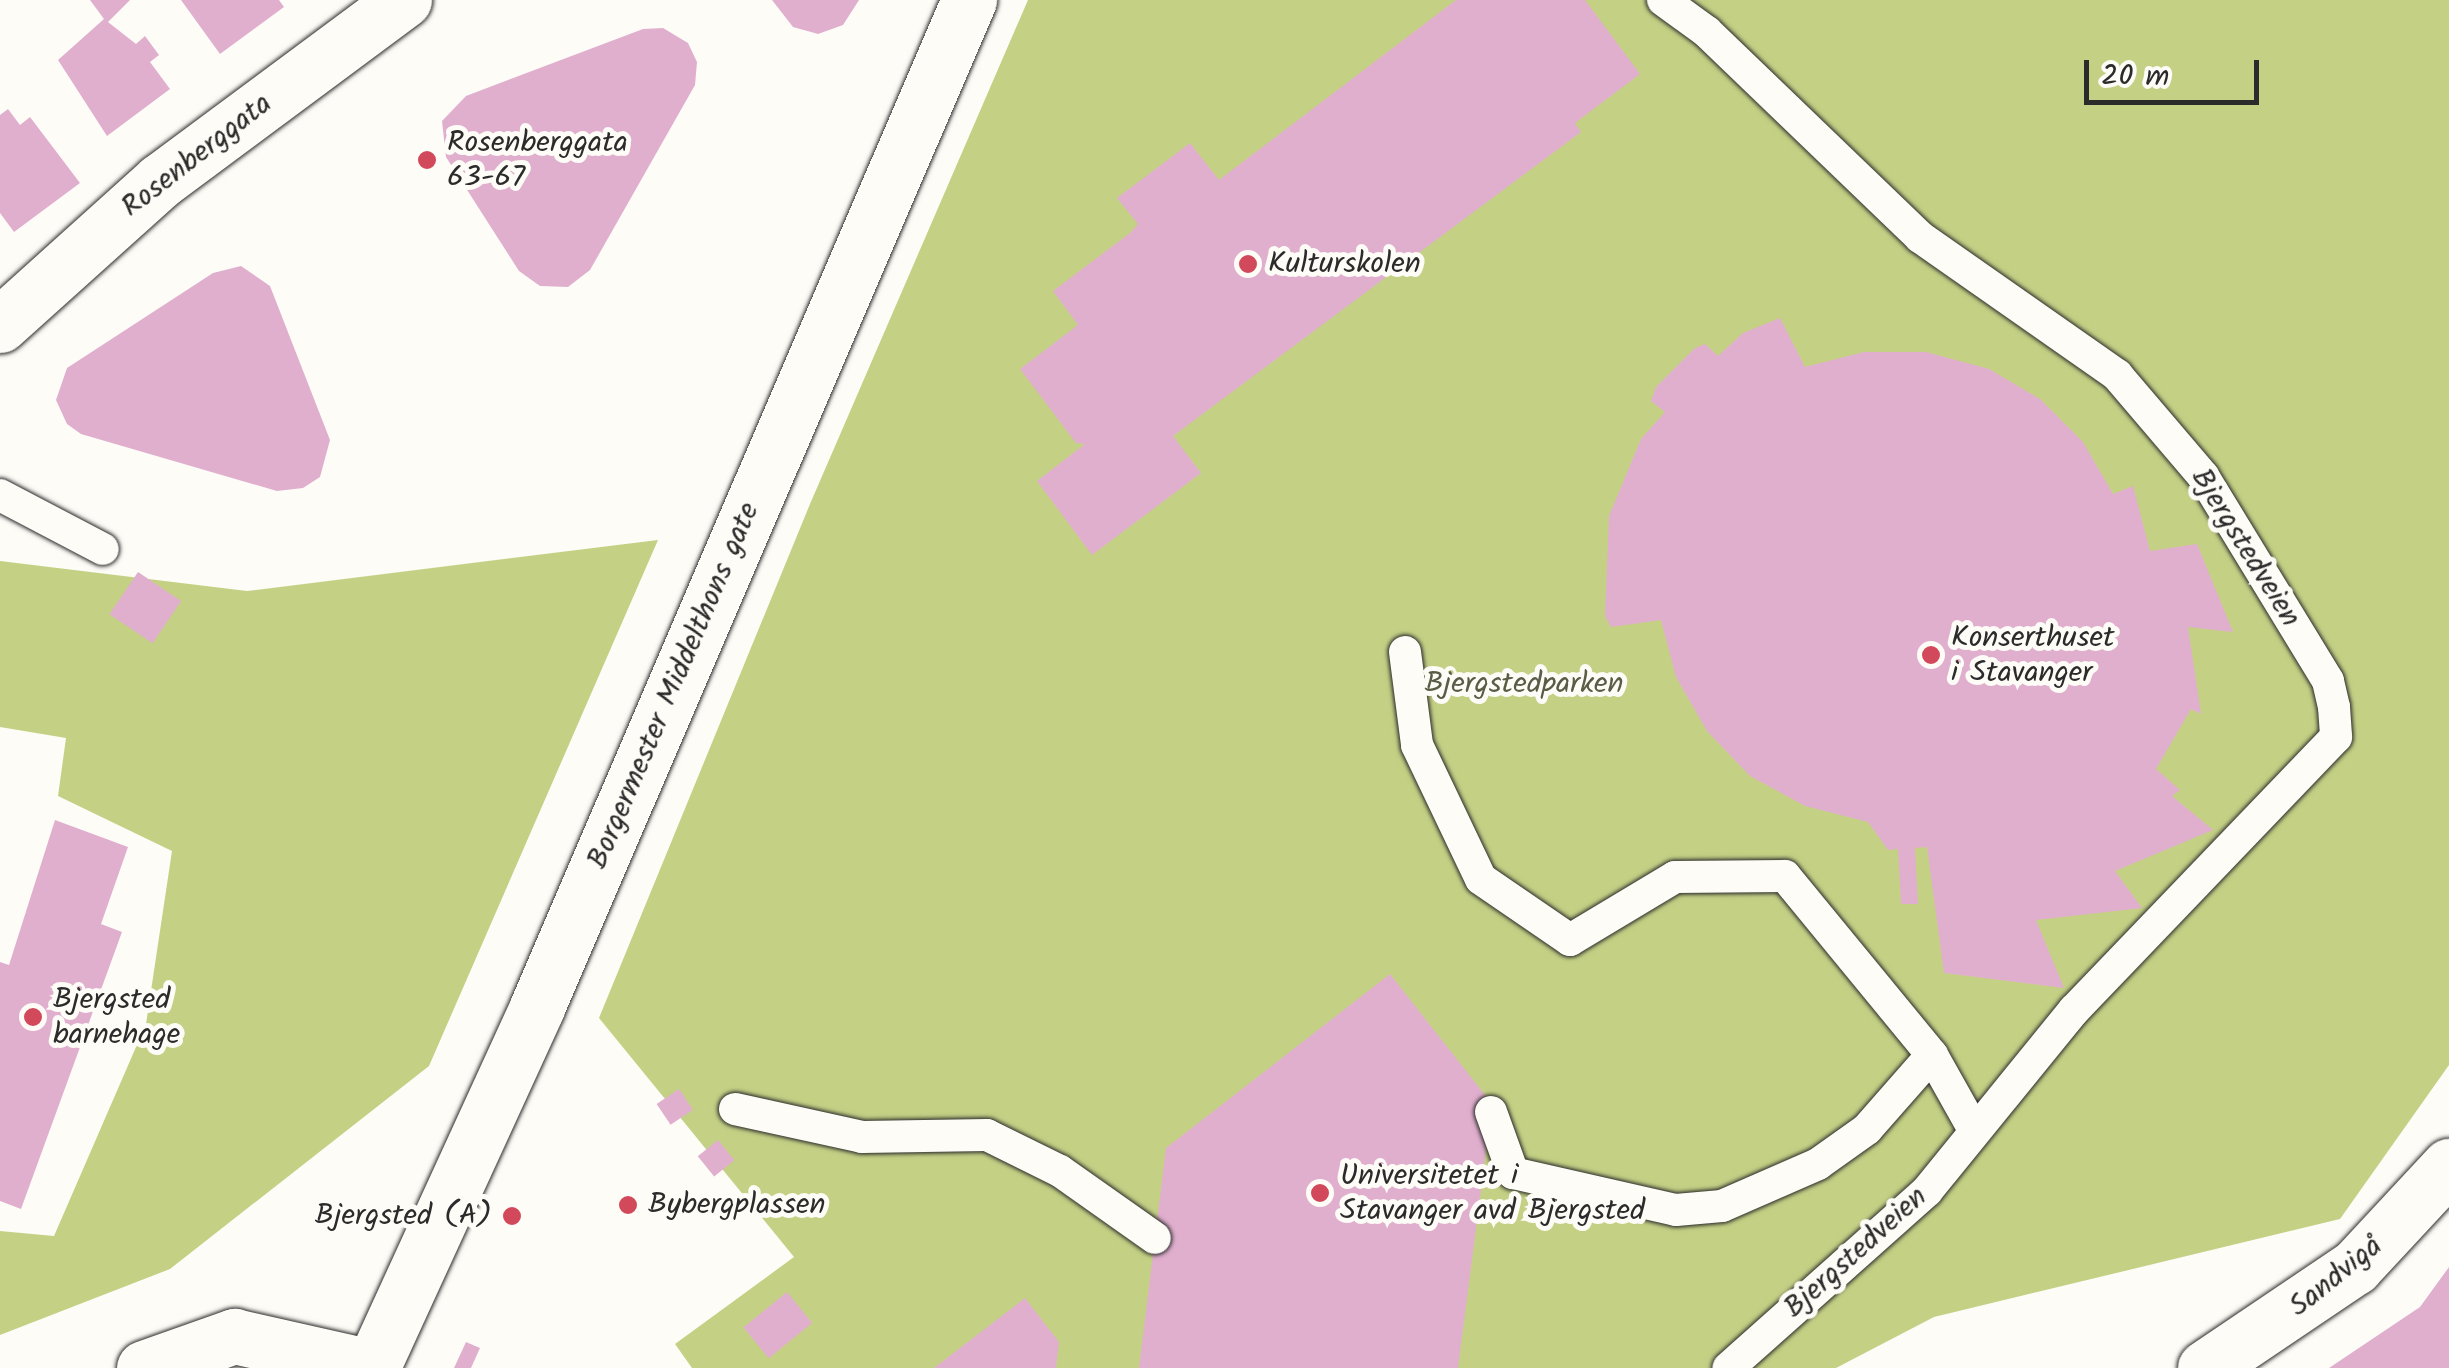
<!DOCTYPE html>
<meta charset="utf-8">
<style>
body{margin:0}
#map{position:relative;width:2449px;height:1368px;overflow:hidden;background:#fdfcf7;font-family:Kalam,sans-serif}
div>[style]{position:absolute}
.green>*{inset:0;background:#c4d185}
.building>*{inset:0;background:#e1afce;transform-origin:0 0}
.roads{filter:drop-shadow(0 0 2px #2b2b2b) drop-shadow(0 0 2px #2b2b2b)}
.service>*{height:32px;margin:-16px;padding:0 16px;transform-origin:16px;border-radius:16px;background:#fdfcf7}
.minor>*{height:55px;margin:-27.5px;padding:0 27.5px;transform-origin:27.5px;border-radius:27.5px;background:#fdfcf7}
.secondary>*{height:55px;margin:-27.5px;padding:0 27.5px;transform-origin:27.5px;border-radius:27.5px;background:#fdfcf7}
.dots>*{width:28px;height:28px;translate:-50% -50%;box-sizing:border-box;border:5px solid #fdfcf7;border-radius:50%}
span{translate:-50% -50%;white-space:nowrap;text-align:center;line-height:1.15;-webkit-text-stroke:10px #fdfcf7;paint-order:stroke}
.poi-label{font-size:30px;color:#2b2b2b}
.left{translate:0 -50%;text-align:left}
.right{translate:-100% -50%;text-align:right}
.street-label{font-size:30px;color:#2b2b2b}
.park-label{font-size:30px;color:#595d46}
.scale{position:absolute;left:2084px;top:60px;width:175px;height:45px;box-sizing:border-box;border:5px solid #2b2b2b;border-top:0;padding-left:12px;font-size:30px;line-height:35px;white-space:nowrap;color:#2b2b2b;-webkit-text-stroke:8px #fdfcf7;paint-order:stroke}
</style>
<div id="map">
<div class="green">
<div style="clip-path:polygon(1028px 0,2449px 0,2449px 1065px,2340px 1219px,1934px 1317px,1836px 1368px,692px 1368px,675px 1344px,794px 1257px,599px 1018px,810px 504px)"></div>
<div style="clip-path:polygon(658px 540px,429px 1066px,170px 1269px,0 1335px,0 1231px,54px 1236px,146px 1024px,172px 851px,58px 796px,66px 738px,0 727px,0 561px,247px 591px)"></div>
</div>
<div class="building">
<div style="clip-path:polygon(90px 0,130px 0,108px 22px,136px 44px,145px 36px,159px 55px,150px 62px,170px 89px,107px 136px,58px 60px,104px 19px)"></div>
<div style="clip-path:polygon(181px 0,279px 0,284px 7px,220px 54px)"></div>
<div style="clip-path:polygon(772px 0,859px 0,843px 25px,818px 34px,793px 27px)"></div>
<div style="clip-path:polygon(1456px 0,1585px 0,1640px 74px,1575px 123px,1581px 132px,1173px 436px,1201px 473px,1092px 555px,1037px 481px,1085px 444px,1076px 443px,1020px 369px,1078px 325px,1053px 291px,1130px 233px,1138px 224px,1117px 198px,1190px 143px,1219px 180px)"></div>
<div style="clip-path:polygon(643px 29px,663px 28px,688px 43px,697px 62px,695px 85px,590px 270px,568px 287px,540px 286px,519px 271px,446px 157px,442px 121px,466px 96px)"></div>
<div style="clip-path:polygon(8px 109px,20px 125px,30px 117px,80px 183px,14px 232px,0 213px,0 115px)"></div>
<div style="clip-path:polygon(241px 266px,270px 286px,330px 440px,320px 477px,303px 488px,277px 491px,81px 434px,67px 424px,56px 400px,67px 368px,213px 273px)"></div>
<div style="clip-path:polygon(1780px 318px,1805px 367px,1864px 352px,1926px 352px,1989px 369px,2040px 399px,2083px 442px,2113px 494px,2133px 486px,2150px 551px,2197px 544px,2233px 632px,2188px 627px,2201px 714px,2191px 709px,2156px 769px,2180px 790px,2172px 796px,2213px 830px,2115px 871px,2142px 908px,2036px 920px,2064px 988px,1944px 973px,1927px 847px,1915px 848px,1918px 904px,1901px 904px,1898px 849px,1888px 850px,1868px 822px,1805px 806px,1750px 776px,1707px 731px,1676px 677px,1661px 620px,1611px 627px,1605px 616px,1609px 516px,1641px 439px,1665px 412px,1651px 401px,1656px 387px,1695px 348px,1705px 344px,1718px 356px,1743px 333px)"></div>
<div style="left:138px;top:572px;width:52px;height:51px;rotate:34deg"></div>
<div style="clip-path:polygon(55px 820px,128px 847px,101px 924px,122px 932px,21px 1209px,0 1201px,0 962px,9px 965px)"></div>
<div style="clip-path:polygon(1390px 974px,1492px 1104px,1458px 1368px,1139px 1368px,1166px 1148px)"></div>
<div style="left:679px;top:1089px;width:25px;height:27px;rotate:56deg"></div>
<div style="left:718px;top:1140px;width:26px;height:26px;rotate:51deg"></div>
<div style="clip-path:polygon(2449px 1267px,2449px 1368px,2329px 1368px,2420px 1307px)"></div>
<div style="left:787px;top:1292px;width:40px;height:56px;rotate:51deg"></div>
<div style="clip-path:polygon(1025px 1298px,1059px 1342px,1056px 1368px,934px 1368px)"></div>
<div style="clip-path:polygon(466px 1342px,480px 1348px,471px 1368px,454px 1368px)"></div>
</div>
<div class="roads">
<div class="service">
<div style="left:1663px;top:0;width:54px;rotate:36deg"></div>
<div style="left:1707px;top:32px;width:296px;rotate:43.9deg"></div>
<div style="left:1920px;top:237px;width:241px;rotate:35deg"></div>
<div style="left:2117px;top:375px;width:133px;rotate:49.6deg"></div>
<div style="left:2203px;top:476px;width:240px;rotate:58.6deg"></div>
<div style="left:2328px;top:681px;width:27px;rotate:77deg"></div>
<div style="left:2334px;top:707px;width:30px;rotate:86deg"></div>
<div style="left:2336px;top:737px;width:378px;rotate:133.8deg"></div>
<div style="left:2074px;top:1010px;width:233px;rotate:129.1deg"></div>
<div style="left:1927px;top:1191px;width:266px;rotate:138.3deg"></div>
<div style="left:0;top:495px;width:116px;rotate:27.7deg"></div>
<div style="left:1405px;top:652px;width:94px;rotate:82.6deg"></div>
<div style="left:1417px;top:745px;width:148px;rotate:64.5deg"></div>
<div style="left:1481px;top:879px;width:108px;rotate:34.4deg"></div>
<div style="left:1570px;top:940px;width:122px;rotate:-31deg"></div>
<div style="left:1675px;top:877px;width:110px;rotate:-0.5deg"></div>
<div style="left:1785px;top:876px;width:232px;rotate:50.6deg"></div>
<div style="left:735px;top:1109px;width:130px;rotate:12.4deg"></div>
<div style="left:862px;top:1137px;width:125px;rotate:-0.9deg"></div>
<div style="left:987px;top:1135px;width:81px;rotate:26.3deg"></div>
<div style="left:1060px;top:1171px;width:116px;rotate:35.2deg"></div>
<div style="left:1491px;top:1112px;width:65px;rotate:70.2deg"></div>
<div style="left:1513px;top:1173px;width:167px;rotate:12.8deg"></div>
<div style="left:1676px;top:1210px;width:46px;rotate:-5deg"></div>
<div style="left:1722px;top:1206px;width:105px;rotate:-23.6deg"></div>
<div style="left:1818px;top:1164px;width:60px;rotate:-35.5deg"></div>
<div style="left:1867px;top:1129px;width:98px;rotate:-48.7deg"></div>
<div style="left:1932px;top:1055px;width:84px;rotate:60.7deg"></div>
</div>
<div class="minor">
<div style="left:0;top:325px;width:215px;rotate:-42deg"></div>
<div style="left:160px;top:181px;width:304px;rotate:-36.6deg"></div>
<div style="left:144px;top:1368px;width:96px;rotate:-19.6deg"></div>
<div style="left:234px;top:1336px;width:141px;rotate:12.7deg"></div>
<div style="left:2205px;top:1368px;width:181px;rotate:-34deg"></div>
<div style="left:2355px;top:1267px;width:138px;rotate:-47.1deg"></div>
</div>
<div class="secondary">
<div style="left:372px;top:1368px;width:397px;rotate:-65.4deg"></div>
<div style="left:537px;top:1007px;width:1096px;rotate:-66.78deg"></div>
</div>
</div>
<div class="dots">
<div style="left:427px;top:160px;background:#d1495b"></div>
<div style="left:1248px;top:264px;background:#d1495b"></div>
<div style="left:1931px;top:655px;background:#d1495b"></div>
<div style="left:33px;top:1017px;background:#d1495b"></div>
<div style="left:1320px;top:1193px;background:#d1495b"></div>
<div style="left:628px;top:1205px;background:#d1495b"></div>
<div style="left:512px;top:1216px;background:#d1495b"></div>
</div>
<div class="poi-label">
<span class="left" style="left:447px;top:160px">Rosenberggata<br>63-67</span>
<span class="left" style="left:1268px;top:264px">Kulturskolen</span>
<span class="left" style="left:1951px;top:655px">Konserthuset<br>i Stavanger</span>
<span class="left" style="left:53px;top:1017px">Bjergsted<br>barnehage</span>
<span class="left" style="left:1340px;top:1193px">Universitetet i<br>Stavanger avd Bjergsted</span>
<span class="left" style="left:648px;top:1205px">Bybergplassen</span>
<span class="right" style="left:492px;top:1216px">Bjergsted (A)</span>
</div>
<div class="street-label">
<span style="left:197px;top:156px;rotate:-38deg">Rosenberggata</span>
<span style="left:2245px;top:548px;rotate:58deg">Bjergstedveien</span>
<span style="left:674px;top:686px;rotate:-67deg">Borgermester Middelthons gate</span>
<span style="left:1856px;top:1253px;rotate:-42deg">Bjergstedveien</span>
<span style="left:2336px;top:1277px;rotate:-39deg">Sandvigå</span>
</div>
<div class="park-label">
<span style="left:1524px;top:684px">Bjergstedparken</span>
</div>
<div class="scale">20 m</div>
</div>
